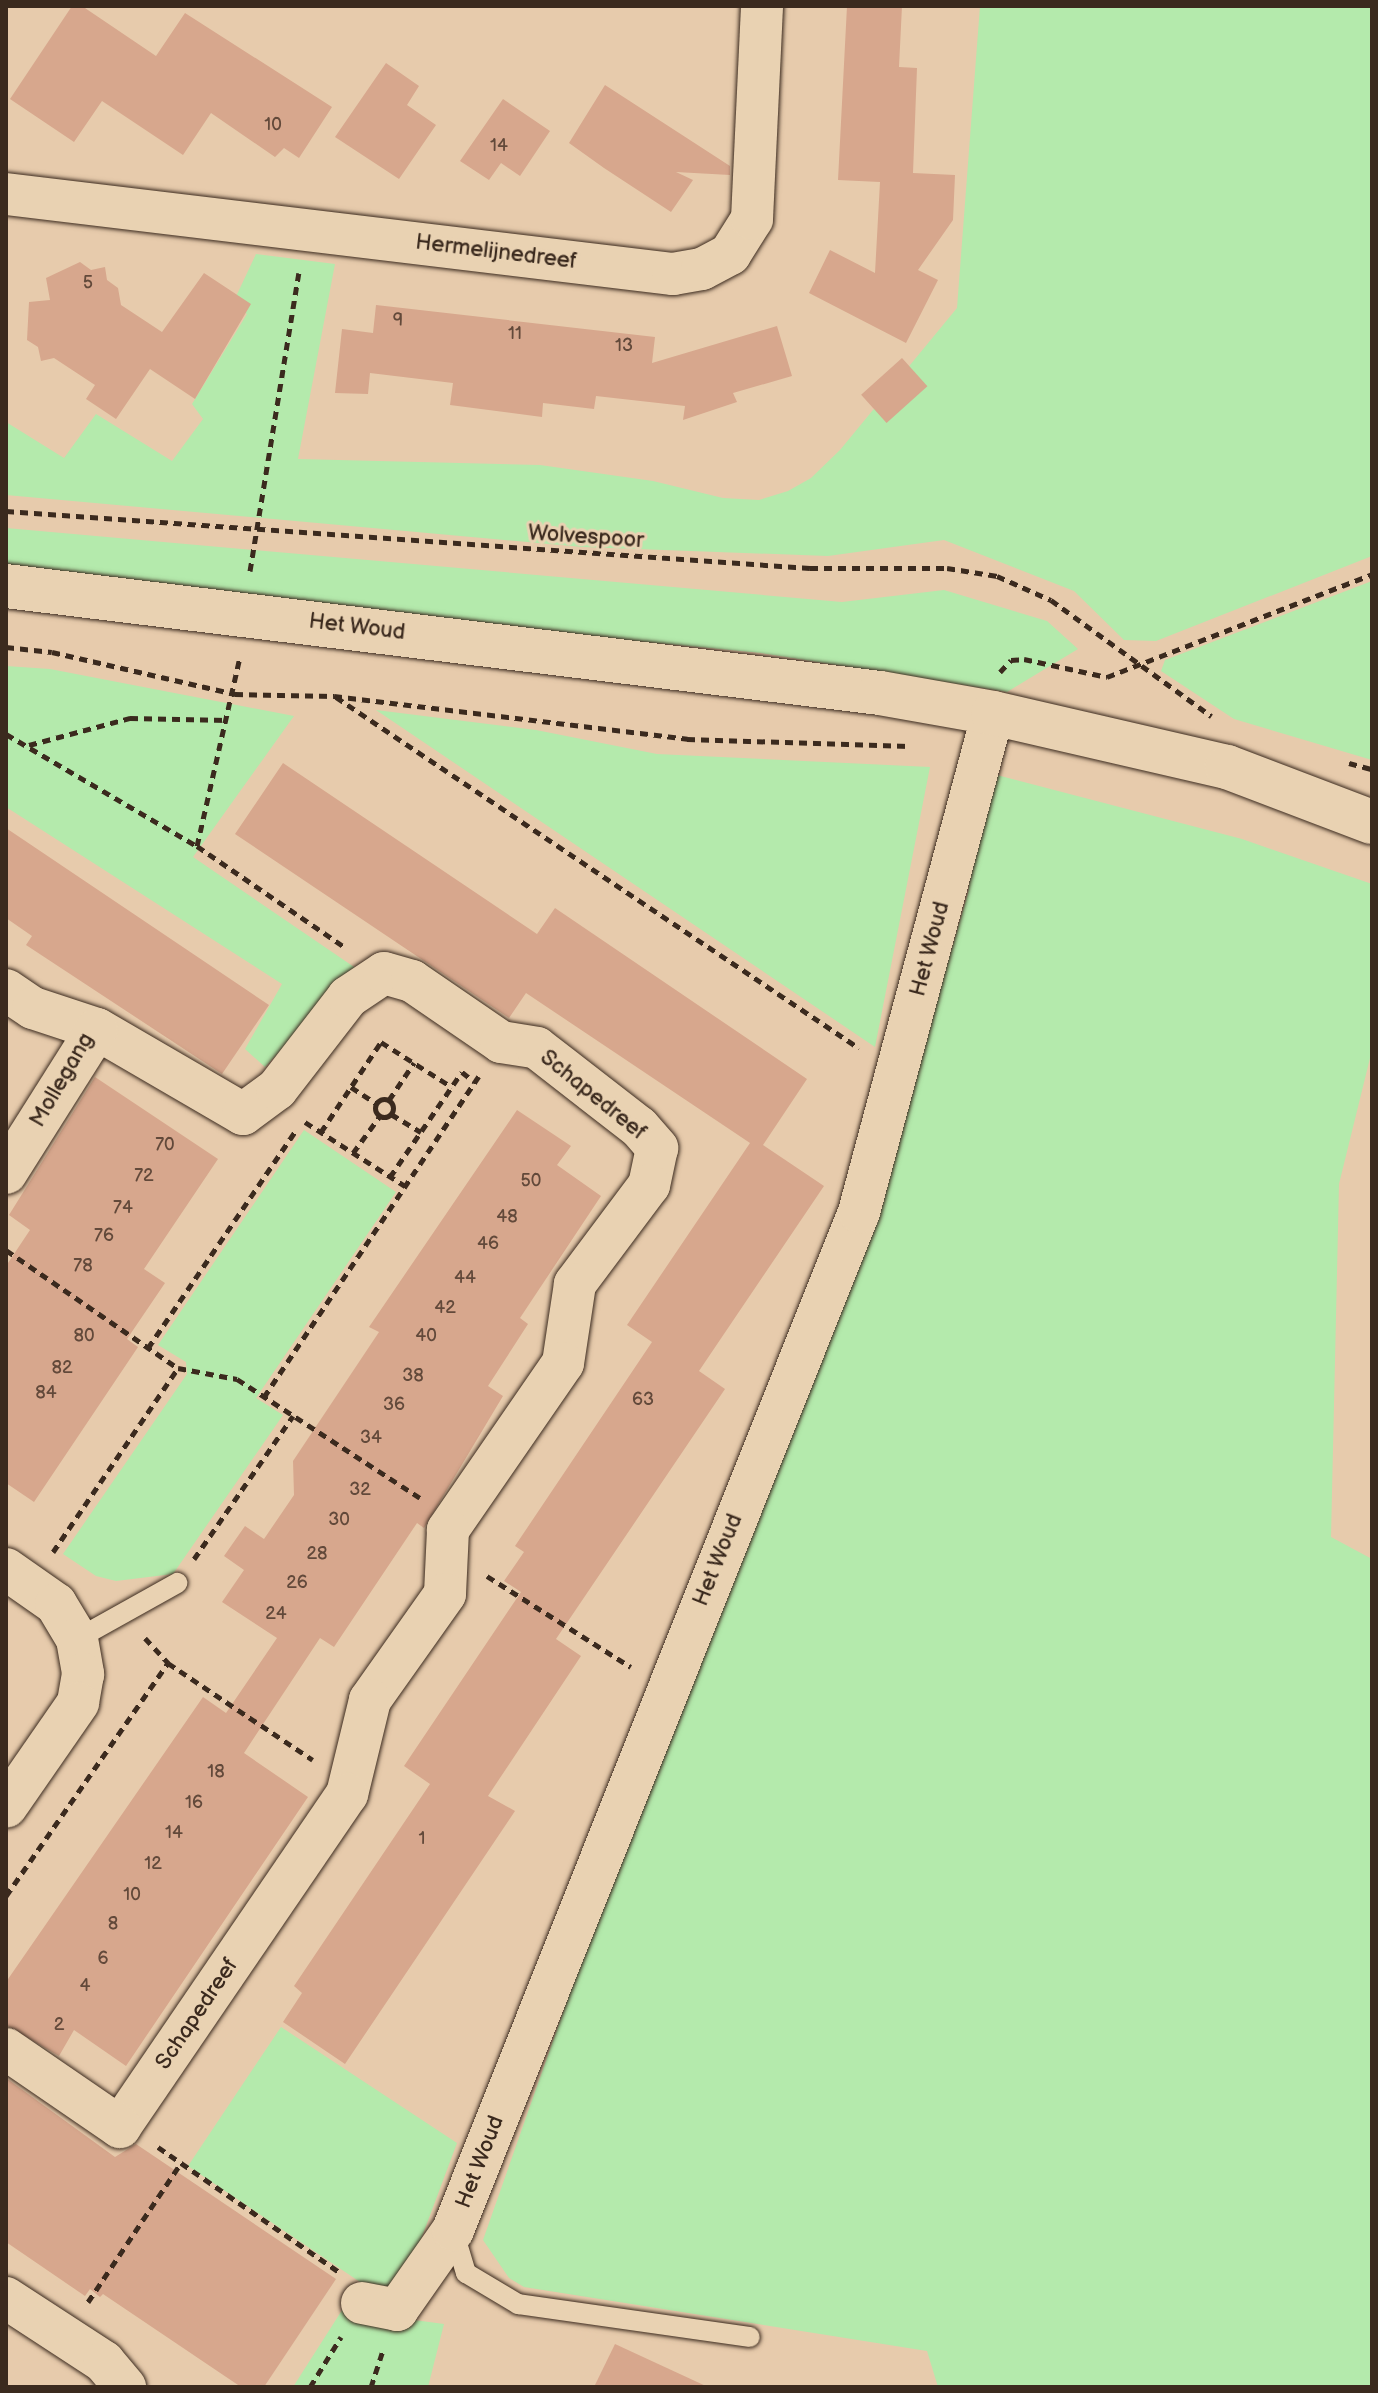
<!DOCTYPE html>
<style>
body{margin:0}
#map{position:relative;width:1378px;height:2393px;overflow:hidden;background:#e7cbac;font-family:"Balsamiq Sans",sans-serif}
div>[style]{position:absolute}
.green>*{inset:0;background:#b4eaac}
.building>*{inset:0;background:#d7a78d;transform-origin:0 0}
.path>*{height:5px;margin-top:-2.5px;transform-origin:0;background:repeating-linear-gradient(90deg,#3b2a1e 0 8px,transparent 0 14px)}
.path>.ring{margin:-2.5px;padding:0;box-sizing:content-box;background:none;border:5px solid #3b2a1e;border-radius:50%}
.roads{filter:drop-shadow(0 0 2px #3b2a1e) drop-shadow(0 0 2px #3b2a1e)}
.service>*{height:20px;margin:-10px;padding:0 10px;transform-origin:10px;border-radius:10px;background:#e9d2b2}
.minor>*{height:42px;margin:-21px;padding:0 21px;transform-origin:21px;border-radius:21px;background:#e9d2b2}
.tertiary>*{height:44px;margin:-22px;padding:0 22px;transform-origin:22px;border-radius:22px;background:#e9d2b2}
span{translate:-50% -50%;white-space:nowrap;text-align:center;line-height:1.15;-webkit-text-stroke:6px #e9d2b2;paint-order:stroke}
.number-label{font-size:18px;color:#62493a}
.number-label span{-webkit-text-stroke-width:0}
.street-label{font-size:22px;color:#3b2a1e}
.frame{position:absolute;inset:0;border:8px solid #3b2a1e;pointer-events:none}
</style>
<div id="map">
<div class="green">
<div style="clip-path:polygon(980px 6px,1372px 6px,1372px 556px,1156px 641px,1124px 640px,1074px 591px,944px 540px,828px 556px,583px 547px,6px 495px,6px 422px,64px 458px,96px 414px,172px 461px,203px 419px,192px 404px,247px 314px,232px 305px,256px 254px,335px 264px,298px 459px,540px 465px,653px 481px,723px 498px,759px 500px,788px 491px,811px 478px,840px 450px,957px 308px)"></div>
<div style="clip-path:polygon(6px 528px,842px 602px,944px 590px,1047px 621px,1078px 649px,1007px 692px,761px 653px,6px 581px)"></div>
<div style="clip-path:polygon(1372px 581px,1372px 760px,1234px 719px,1161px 671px,1165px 660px)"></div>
<div style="clip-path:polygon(6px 666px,50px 669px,294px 716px,193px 857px,357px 969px,265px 1067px,245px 1049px,282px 984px,6px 807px)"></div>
<div style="clip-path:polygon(376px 710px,536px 730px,657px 754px,930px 767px,875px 1047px)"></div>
<div style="clip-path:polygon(985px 772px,1242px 839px,1372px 884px,1372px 1050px,1339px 1184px,1331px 1537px,1372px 1559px,1372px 2387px,938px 2387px,927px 2351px,524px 2287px,509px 2278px,483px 2240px,574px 1981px,889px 1164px,968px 893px)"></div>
<div style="clip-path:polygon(304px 1130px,396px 1192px,256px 1398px,283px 1415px,173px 1574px,116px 1581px,96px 1576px,63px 1554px,187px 1374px,186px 1362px,158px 1345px)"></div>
<div style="clip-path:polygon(281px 2027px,457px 2143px,392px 2317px,444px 2324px,428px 2387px,293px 2387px,360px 2282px,188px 2166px)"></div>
</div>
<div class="building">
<div style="clip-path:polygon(72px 6px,82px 6px,156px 56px,185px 13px,332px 107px,299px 158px,284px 148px,275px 157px,211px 113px,183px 155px,102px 101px,74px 142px,10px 99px)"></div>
<div style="clip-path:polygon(847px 6px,902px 6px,899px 67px,917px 68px,913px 173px,955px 175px,953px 220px,918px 270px,938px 280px,906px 343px,809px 293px,830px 250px,875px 273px,880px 182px,838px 180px)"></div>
<div style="clip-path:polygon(386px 63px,419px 86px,407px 105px,436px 125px,399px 179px,335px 137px)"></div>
<div style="clip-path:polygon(605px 85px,730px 166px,730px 175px,676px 172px,693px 180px,671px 212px,604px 168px,569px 143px)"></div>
<div style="clip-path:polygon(503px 99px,550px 131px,520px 176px,501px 163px,489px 180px,460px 161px)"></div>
<div style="clip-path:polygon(80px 262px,91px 270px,105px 267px,107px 280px,118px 288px,121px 305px,162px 332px,204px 273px,251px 304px,195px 399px,150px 369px,116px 419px,86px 399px,95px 385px,54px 358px,41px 361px,38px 347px,27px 340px,29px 302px,50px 300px,46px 278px)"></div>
<div style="clip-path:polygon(376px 305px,655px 337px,652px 363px,777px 326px,792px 376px,733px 393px,737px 402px,683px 420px,685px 406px,596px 396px,594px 409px,543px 403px,542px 417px,450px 405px,453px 383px,370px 373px,368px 394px,335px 393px,342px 329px,373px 333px)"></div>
<div style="left:902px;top:358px;width:38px;height:55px;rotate:48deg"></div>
<div style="clip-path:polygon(283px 763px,537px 934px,555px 908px,807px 1079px,763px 1145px,824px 1186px,699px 1371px,725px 1389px,556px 1639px,581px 1656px,488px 1796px,515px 1811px,345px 2064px,283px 2022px,302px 1993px,294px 1986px,430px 1784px,404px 1766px,521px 1592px,504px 1581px,524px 1552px,515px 1546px,652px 1342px,627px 1325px,750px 1143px,526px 993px,509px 1018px,235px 834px)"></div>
<div style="clip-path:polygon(6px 828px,269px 1005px,222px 1074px,26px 945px,32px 936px,6px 918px)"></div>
<div style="clip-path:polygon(95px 1077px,218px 1159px,144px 1269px,165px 1283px,127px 1339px,138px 1347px,34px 1502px,6px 1483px,6px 1266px,30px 1230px,9px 1215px)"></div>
<div style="clip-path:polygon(517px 1110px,571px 1146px,557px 1165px,601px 1196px,520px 1318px,528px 1324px,488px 1386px,503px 1396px,424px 1528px,417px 1523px,334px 1647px,320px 1638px,244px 1753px,308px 1797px,126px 2066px,74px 2030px,59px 2056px,6px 2025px,6px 1982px,203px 1697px,226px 1713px,277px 1638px,222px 1602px,244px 1570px,224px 1556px,245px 1526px,264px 1539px,294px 1495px,293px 1461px,379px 1332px,369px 1327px)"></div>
<div style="clip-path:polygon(6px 2078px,115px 2157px,136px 2144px,336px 2279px,264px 2387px,241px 2387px,103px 2294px,100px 2297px,90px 2289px,85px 2296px,6px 2242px)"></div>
<div style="clip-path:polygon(615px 2344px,708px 2387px,594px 2387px)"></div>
</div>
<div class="path">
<div style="left:6px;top:511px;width:806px;rotate:4.06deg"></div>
<div style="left:810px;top:568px;width:137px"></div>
<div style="left:947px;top:568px;width:51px;rotate:9.1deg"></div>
<div style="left:997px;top:576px;width:59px;rotate:24deg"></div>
<div style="left:1051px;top:600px;width:198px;rotate:35.9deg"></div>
<div style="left:250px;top:571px;width:302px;rotate:-80.7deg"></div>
<div style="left:6px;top:647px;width:46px;rotate:6.2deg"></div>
<div style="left:52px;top:652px;width:188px;rotate:12.9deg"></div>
<div style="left:235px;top:694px;width:99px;rotate:1.2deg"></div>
<div style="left:334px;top:696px;width:356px;rotate:6.9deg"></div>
<div style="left:687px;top:739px;width:222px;rotate:1.8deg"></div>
<div style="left:1000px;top:672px;width:16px;rotate:-47deg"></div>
<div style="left:1011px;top:660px;width:13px;rotate:-4deg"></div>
<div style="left:1024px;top:659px;width:85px;rotate:12.2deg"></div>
<div style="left:1107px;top:677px;width:284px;rotate:-21.2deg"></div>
<div style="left:336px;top:697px;width:630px;rotate:33.87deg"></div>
<div style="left:6px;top:734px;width:221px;rotate:30.4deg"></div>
<div style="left:197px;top:846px;width:181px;rotate:34.4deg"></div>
<div style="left:29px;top:745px;width:105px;rotate:-15deg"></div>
<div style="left:130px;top:718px;width:98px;rotate:1.2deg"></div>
<div style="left:1349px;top:763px;width:24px;rotate:15deg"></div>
<div style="left:197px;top:846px;width:195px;rotate:-77.2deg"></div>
<div style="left:351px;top:1087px;width:30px;rotate:33deg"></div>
<div class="ring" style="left:375px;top:1099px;width:13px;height:13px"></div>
<div style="left:389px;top:1100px;width:45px;rotate:-56deg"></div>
<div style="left:391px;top:1114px;width:35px;rotate:31deg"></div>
<div style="left:305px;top:1122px;width:119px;rotate:32.6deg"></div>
<div style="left:321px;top:1132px;width:108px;rotate:-56.3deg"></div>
<div style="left:381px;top:1042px;width:84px;rotate:32.4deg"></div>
<div style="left:353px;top:1153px;width:46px;rotate:-53.9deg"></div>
<div style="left:390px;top:1177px;width:127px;rotate:-55.6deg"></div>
<div style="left:462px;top:1072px;width:16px;rotate:38deg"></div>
<div style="left:6px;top:1250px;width:209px;rotate:34.5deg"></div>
<div style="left:178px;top:1368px;width:60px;rotate:10.6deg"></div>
<div style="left:237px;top:1379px;width:218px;rotate:33deg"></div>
<div style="left:148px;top:1348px;width:263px;rotate:-55.8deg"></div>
<div style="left:264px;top:1397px;width:386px;rotate:-56.2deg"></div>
<div style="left:53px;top:1552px;width:222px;rotate:-55.8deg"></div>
<div style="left:194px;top:1559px;width:174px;rotate:-55.3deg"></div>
<div style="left:487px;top:1576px;width:170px;rotate:32.3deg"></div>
<div style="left:145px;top:1638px;width:34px;rotate:47deg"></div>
<div style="left:6px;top:1896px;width:284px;rotate:-55.2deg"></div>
<div style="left:168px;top:1663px;width:174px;rotate:33.8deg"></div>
<div style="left:158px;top:2147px;width:219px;rotate:34.6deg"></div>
<div style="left:88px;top:2302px;width:167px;rotate:-56.2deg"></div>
<div style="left:310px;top:2387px;width:59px;rotate:-58.2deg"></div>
<div style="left:371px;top:2387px;width:40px;rotate:-72deg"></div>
</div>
<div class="roads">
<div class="service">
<div style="left:77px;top:1639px;width:115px;rotate:-29.2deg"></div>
<div style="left:453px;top:2230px;width:45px;rotate:73.2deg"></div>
<div style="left:466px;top:2273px;width:61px;rotate:30.8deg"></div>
<div style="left:518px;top:2304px;width:234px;rotate:8.1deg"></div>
</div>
<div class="minor">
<div style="left:6px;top:194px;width:672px;rotate:6.84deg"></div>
<div style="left:673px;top:274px;width:29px;rotate:-10deg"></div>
<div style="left:702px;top:269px;width:32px;rotate:-28deg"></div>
<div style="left:730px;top:254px;width:41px;rotate:-57.8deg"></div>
<div style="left:752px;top:219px;width:213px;rotate:-87.3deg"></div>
<div style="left:6px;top:990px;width:32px;rotate:34deg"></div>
<div style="left:33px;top:1008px;width:67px;rotate:18.2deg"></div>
<div style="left:97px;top:1029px;width:169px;rotate:30.2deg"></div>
<div style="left:243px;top:1114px;width:42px;rotate:-36.3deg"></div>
<div style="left:277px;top:1089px;width:116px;rotate:-52.3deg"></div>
<div style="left:348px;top:997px;width:43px;rotate:-33.7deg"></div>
<div style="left:384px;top:973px;width:29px;rotate:16deg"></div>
<div style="left:412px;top:981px;width:108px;rotate:34.4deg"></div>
<div style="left:501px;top:1042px;width:36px;rotate:9deg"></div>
<div style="left:537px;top:1048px;width:129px;rotate:37.8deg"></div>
<div style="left:639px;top:1127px;width:28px;rotate:49deg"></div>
<div style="left:657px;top:1148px;width:38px;rotate:102deg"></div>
<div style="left:649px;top:1185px;width:124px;rotate:126.8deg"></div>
<div style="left:575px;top:1284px;width:80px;rotate:98.6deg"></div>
<div style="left:563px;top:1363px;width:203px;rotate:124.6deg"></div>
<div style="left:448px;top:1530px;width:64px;rotate:92.7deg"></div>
<div style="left:445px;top:1594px;width:130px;rotate:125.3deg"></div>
<div style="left:370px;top:1700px;width:97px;rotate:103.7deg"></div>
<div style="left:347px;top:1794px;width:403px;rotate:124.3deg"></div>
<div style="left:120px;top:2127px;width:138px;rotate:-145.6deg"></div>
<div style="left:6px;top:1173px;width:170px;rotate:-57.7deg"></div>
<div style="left:6px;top:1569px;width:61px;rotate:35deg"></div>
<div style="left:56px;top:1604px;width:41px;rotate:59deg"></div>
<div style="left:77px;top:1639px;width:36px;rotate:80deg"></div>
<div style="left:83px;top:1674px;width:29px;rotate:100deg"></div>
<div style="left:78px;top:1703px;width:126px;rotate:124.7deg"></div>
<div style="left:6px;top:2298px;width:117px;rotate:33.1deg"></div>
<div style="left:104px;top:2362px;width:33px;rotate:50deg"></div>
<div style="left:362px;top:2303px;width:36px;rotate:11deg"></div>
<div style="left:397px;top:2310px;width:98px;rotate:-55deg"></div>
<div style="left:453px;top:2230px;width:1096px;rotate:-68.26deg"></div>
<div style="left:859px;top:1212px;width:517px;rotate:-74.97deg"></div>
</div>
<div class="tertiary">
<div style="left:6px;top:586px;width:881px;rotate:6.98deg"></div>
<div style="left:880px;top:693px;width:115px;rotate:10deg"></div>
<div style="left:993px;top:713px;width:240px;rotate:13deg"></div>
<div style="left:1227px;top:767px;width:155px;rotate:20.8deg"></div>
</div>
</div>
<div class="number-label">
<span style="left:273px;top:125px">10</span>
<span style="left:499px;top:146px">14</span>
<span style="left:88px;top:283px">5</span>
<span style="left:398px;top:321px">9</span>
<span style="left:515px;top:334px">11</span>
<span style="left:624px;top:346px">13</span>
<span style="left:165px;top:1145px">70</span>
<span style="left:144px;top:1176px">72</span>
<span style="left:531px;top:1181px">50</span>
<span style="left:123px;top:1208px">74</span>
<span style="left:507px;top:1217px">48</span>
<span style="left:104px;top:1236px">76</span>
<span style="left:488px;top:1244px">46</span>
<span style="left:83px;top:1266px">78</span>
<span style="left:465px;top:1278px">44</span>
<span style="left:445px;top:1308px">42</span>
<span style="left:84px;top:1336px">80</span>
<span style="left:426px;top:1336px">40</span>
<span style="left:62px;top:1368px">82</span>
<span style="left:413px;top:1376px">38</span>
<span style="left:46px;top:1393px">84</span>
<span style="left:643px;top:1400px">63</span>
<span style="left:394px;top:1405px">36</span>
<span style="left:371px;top:1438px">34</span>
<span style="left:360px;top:1490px">32</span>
<span style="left:339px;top:1520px">30</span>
<span style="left:317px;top:1554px">28</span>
<span style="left:297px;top:1583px">26</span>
<span style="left:276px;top:1614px">24</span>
<span style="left:216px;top:1772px">18</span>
<span style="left:194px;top:1803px">16</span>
<span style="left:174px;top:1833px">14</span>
<span style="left:422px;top:1839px">1</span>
<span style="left:153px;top:1864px">12</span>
<span style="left:132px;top:1895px">10</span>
<span style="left:113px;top:1924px">8</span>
<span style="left:103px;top:1959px">6</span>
<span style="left:85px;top:1986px">4</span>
<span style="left:59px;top:2025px">2</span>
</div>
<div class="street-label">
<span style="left:496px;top:252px;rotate:7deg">Hermelijnedreef</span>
<span style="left:586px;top:537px;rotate:4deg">Wolvespoor</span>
<span style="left:357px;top:627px;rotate:7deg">Het Woud</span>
<span style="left:930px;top:949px;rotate:-75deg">Het Woud</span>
<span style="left:62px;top:1080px;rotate:-60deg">Mollegang</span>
<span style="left:593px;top:1095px;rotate:39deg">Schapedreef</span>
<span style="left:718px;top:1560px;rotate:-68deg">Het Woud</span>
<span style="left:197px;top:2014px;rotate:-56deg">Schapedreef</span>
<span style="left:480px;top:2162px;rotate:-69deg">Het Woud</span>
</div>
<div class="frame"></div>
</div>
